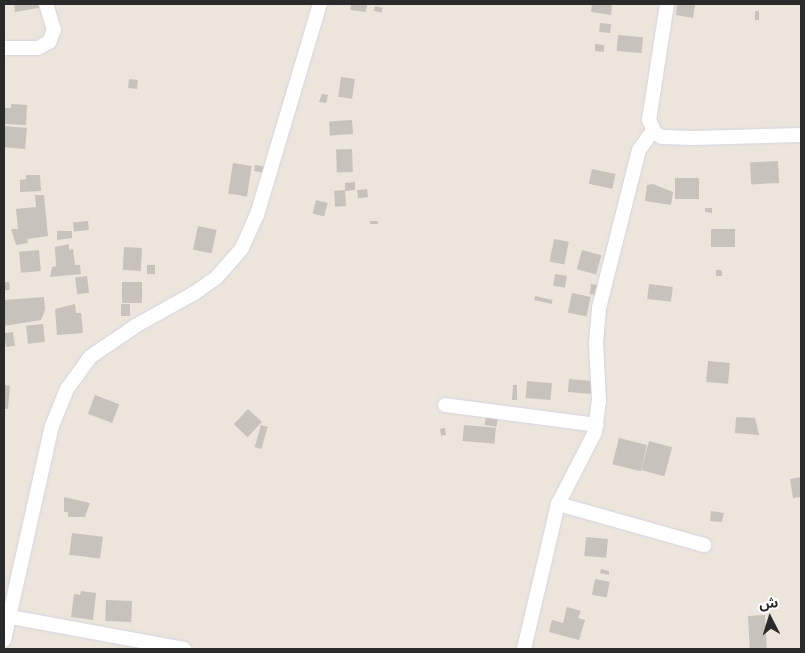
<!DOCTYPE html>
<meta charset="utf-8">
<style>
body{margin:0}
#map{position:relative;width:805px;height:653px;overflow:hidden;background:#ece5dc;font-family:Jost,"Noto Sans Arabic",sans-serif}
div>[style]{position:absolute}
.building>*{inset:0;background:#c7c2bb;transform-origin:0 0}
.roads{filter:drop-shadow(0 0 1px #d1d4e2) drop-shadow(0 0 1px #d1d4e2)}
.minor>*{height:14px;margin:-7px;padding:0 7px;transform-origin:7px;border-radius:7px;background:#fff}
span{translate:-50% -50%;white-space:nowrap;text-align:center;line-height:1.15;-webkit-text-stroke:5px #fff;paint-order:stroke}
.frame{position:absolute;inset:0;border:5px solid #2a2a2a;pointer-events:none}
.north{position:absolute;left:745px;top:593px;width:50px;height:50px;-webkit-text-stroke:4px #fff;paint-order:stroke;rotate:355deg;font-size:14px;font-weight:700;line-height:20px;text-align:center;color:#2a2a2a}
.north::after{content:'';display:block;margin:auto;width:18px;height:22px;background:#2a2a2a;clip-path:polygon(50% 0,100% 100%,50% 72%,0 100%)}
</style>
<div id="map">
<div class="building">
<div style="clip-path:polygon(14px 4px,38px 4px,39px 8px,15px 12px)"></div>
<div style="clip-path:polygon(351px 4px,367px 4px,366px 12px,350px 10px)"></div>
<div style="clip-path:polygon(592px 4px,612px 4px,611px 15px,591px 12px)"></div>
<div style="clip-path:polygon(677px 4px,695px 4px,693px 18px,676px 15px)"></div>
<div style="left:375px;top:6px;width:8px;height:5px;rotate:14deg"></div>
<div style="left:755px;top:11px;width:4px;height:9px"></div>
<div style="left:600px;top:23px;width:11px;height:9px;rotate:5deg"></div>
<div style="left:618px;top:35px;width:25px;height:16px;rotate:5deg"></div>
<div style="clip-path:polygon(595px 44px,604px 45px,604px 52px,595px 51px)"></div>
<div style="left:341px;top:77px;width:14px;height:20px;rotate:8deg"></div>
<div style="left:129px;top:79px;width:9px;height:9px;rotate:6deg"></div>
<div style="clip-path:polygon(322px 94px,328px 95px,326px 103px,319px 102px)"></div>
<div style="clip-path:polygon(11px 104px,27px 105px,26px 125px,4px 124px,5px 108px,11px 108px)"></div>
<div style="left:352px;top:120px;width:14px;height:23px;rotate:86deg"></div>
<div style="left:4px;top:126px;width:23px;height:21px;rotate:5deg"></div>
<div style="left:352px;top:149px;width:23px;height:16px;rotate:88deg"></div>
<div style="left:778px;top:161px;width:22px;height:28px;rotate:87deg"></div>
<div style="left:233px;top:163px;width:19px;height:31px;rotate:9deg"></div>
<div style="left:255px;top:165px;width:11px;height:6px;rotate:10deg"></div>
<div style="left:592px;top:169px;width:24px;height:15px;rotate:12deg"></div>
<div style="clip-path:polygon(26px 175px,40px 175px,41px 191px,20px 192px,20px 180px,26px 179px)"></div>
<div style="left:675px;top:178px;width:24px;height:21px"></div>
<div style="clip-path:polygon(355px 182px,355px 190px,345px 191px,345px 183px)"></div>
<div style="clip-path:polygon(653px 184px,673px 192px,671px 205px,645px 201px,647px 185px)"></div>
<div style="left:367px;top:189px;width:8px;height:10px;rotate:83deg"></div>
<div style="left:345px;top:190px;width:16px;height:11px;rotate:86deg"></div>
<div style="clip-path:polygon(35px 195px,44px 195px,48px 236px,27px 239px,28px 243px,16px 245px,11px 229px,18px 229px,16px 209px,36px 207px)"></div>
<div style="left:316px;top:200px;width:12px;height:14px;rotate:14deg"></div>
<div style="clip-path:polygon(705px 208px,712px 208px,712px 213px,705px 212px)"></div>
<div style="left:88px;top:221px;width:9px;height:15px;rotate:84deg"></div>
<div style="left:370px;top:221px;width:8px;height:3px"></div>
<div style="left:198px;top:226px;width:19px;height:24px;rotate:12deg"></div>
<div style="left:711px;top:229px;width:24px;height:18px"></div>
<div style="clip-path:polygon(57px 231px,72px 231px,72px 238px,57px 240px)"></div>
<div style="left:554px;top:239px;width:15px;height:23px;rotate:11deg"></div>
<div style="clip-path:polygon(69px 244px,69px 250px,73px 249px,75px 265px,80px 265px,81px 274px,50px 277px,52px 267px,56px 266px,55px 247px)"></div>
<div style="left:124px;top:247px;width:18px;height:23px;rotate:3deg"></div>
<div style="left:39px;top:250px;width:21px;height:20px;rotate:85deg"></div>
<div style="left:582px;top:250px;width:20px;height:20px;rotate:15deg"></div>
<div style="left:147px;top:265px;width:8px;height:9px"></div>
<div style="left:716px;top:270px;width:6px;height:6px"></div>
<div style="left:555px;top:274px;width:12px;height:12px;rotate:9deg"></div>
<div style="left:87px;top:276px;width:17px;height:12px;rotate:83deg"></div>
<div style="clip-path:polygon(4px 282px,9px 282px,10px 290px,4px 290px)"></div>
<div style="left:122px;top:282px;width:20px;height:21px"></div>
<div style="left:591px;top:284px;width:7px;height:10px;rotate:8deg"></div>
<div style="left:649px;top:284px;width:24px;height:15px;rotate:7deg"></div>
<div style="left:572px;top:293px;width:19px;height:20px;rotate:12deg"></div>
<div style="left:535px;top:296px;width:18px;height:4px;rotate:13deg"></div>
<div style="clip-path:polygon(44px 297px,45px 310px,41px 320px,4px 326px,4px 300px)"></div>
<div style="clip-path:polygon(75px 304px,76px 313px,81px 313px,83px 333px,57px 335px,55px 309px)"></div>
<div style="left:121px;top:304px;width:9px;height:12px"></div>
<div style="left:43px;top:324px;width:18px;height:17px;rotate:84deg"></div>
<div style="left:13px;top:332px;width:14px;height:9px;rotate:82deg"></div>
<div style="left:708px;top:361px;width:22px;height:21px;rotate:5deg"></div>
<div style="left:569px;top:379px;width:24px;height:13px;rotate:5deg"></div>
<div style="left:527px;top:381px;width:25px;height:17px;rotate:5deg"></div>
<div style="clip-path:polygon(4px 385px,10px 386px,8px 409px,4px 409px)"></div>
<div style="clip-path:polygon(513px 385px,517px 385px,517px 400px,512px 400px)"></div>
<div style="left:95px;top:395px;width:26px;height:20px;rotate:21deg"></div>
<div style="left:248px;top:409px;width:19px;height:21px;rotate:43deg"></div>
<div style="left:486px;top:416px;width:12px;height:9px;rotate:9deg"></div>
<div style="clip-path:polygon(736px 417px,755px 418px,759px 435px,735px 433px)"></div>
<div style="left:261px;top:425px;width:7px;height:23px;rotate:16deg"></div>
<div style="left:464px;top:425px;width:32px;height:16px;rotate:5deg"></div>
<div style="left:445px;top:428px;width:7px;height:5px;rotate:82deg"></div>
<div style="left:619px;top:438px;width:29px;height:27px;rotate:14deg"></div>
<div style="left:649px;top:441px;width:24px;height:30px;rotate:15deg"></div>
<div style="clip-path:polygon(801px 477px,801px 497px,793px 498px,790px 479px)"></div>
<div style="clip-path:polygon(64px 497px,90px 503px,85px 517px,68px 517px,68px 512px,64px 512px)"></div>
<div style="clip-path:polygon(711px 511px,724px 513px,722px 522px,710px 521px)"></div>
<div style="left:72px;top:533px;width:31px;height:22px;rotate:7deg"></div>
<div style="left:586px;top:537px;width:22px;height:19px;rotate:5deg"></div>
<div style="clip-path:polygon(601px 569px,609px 571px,609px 575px,600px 573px)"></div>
<div style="left:595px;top:579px;width:15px;height:16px;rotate:11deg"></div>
<div style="clip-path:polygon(81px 591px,96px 593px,93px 620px,71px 617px,74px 594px,80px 595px)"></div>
<div style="left:106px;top:600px;width:26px;height:21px;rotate:2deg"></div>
<div style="clip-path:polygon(567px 607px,581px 611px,578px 618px,585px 620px,579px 640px,549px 632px,552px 620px,563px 623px)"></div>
<div style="left:765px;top:615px;width:34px;height:17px;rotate:87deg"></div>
</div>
<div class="roads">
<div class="minor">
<div style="left:667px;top:4px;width:117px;rotate:98.8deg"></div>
<div style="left:649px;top:120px;width:14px;rotate:65deg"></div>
<div style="left:655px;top:133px;width:8px;rotate:30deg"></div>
<div style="left:662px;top:137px;width:31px;rotate:2deg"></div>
<div style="left:693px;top:138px;width:108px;rotate:-1.6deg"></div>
<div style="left:4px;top:48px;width:34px"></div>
<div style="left:38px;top:48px;width:13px;rotate:-29deg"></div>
<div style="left:49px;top:42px;width:13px;rotate:-67deg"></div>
<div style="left:54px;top:30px;width:27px;rotate:-107deg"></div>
<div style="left:445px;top:405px;width:153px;rotate:7.5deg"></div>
<div style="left:558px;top:504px;width:152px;rotate:15.7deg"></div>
<div style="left:10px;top:617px;width:177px;rotate:10.4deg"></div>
<div style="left:4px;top:640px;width:219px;rotate:-77.4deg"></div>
<div style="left:52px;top:426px;width:40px;rotate:-68deg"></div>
<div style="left:67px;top:389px;width:39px;rotate:-54deg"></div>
<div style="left:90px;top:357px;width:57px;rotate:-34.2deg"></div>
<div style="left:137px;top:325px;width:64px;rotate:-29deg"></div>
<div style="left:193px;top:294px;width:29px;rotate:-35deg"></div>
<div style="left:217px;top:277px;width:38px;rotate:-49deg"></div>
<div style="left:242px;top:248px;width:36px;rotate:-66deg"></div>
<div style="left:257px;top:215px;width:220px;rotate:-73.4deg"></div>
<div style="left:524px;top:649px;width:149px;rotate:-76.8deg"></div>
<div style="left:558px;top:504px;width:81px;rotate:-62.8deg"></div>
<div style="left:595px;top:432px;width:32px;rotate:-83deg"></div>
<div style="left:599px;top:400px;width:57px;rotate:-93deg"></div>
<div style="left:596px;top:343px;width:35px;rotate:-85deg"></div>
<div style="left:599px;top:308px;width:163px;rotate:-75.8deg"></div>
<div style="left:639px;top:150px;width:24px;rotate:-54deg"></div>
</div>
</div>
<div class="frame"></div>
<div class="north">ش</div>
</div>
